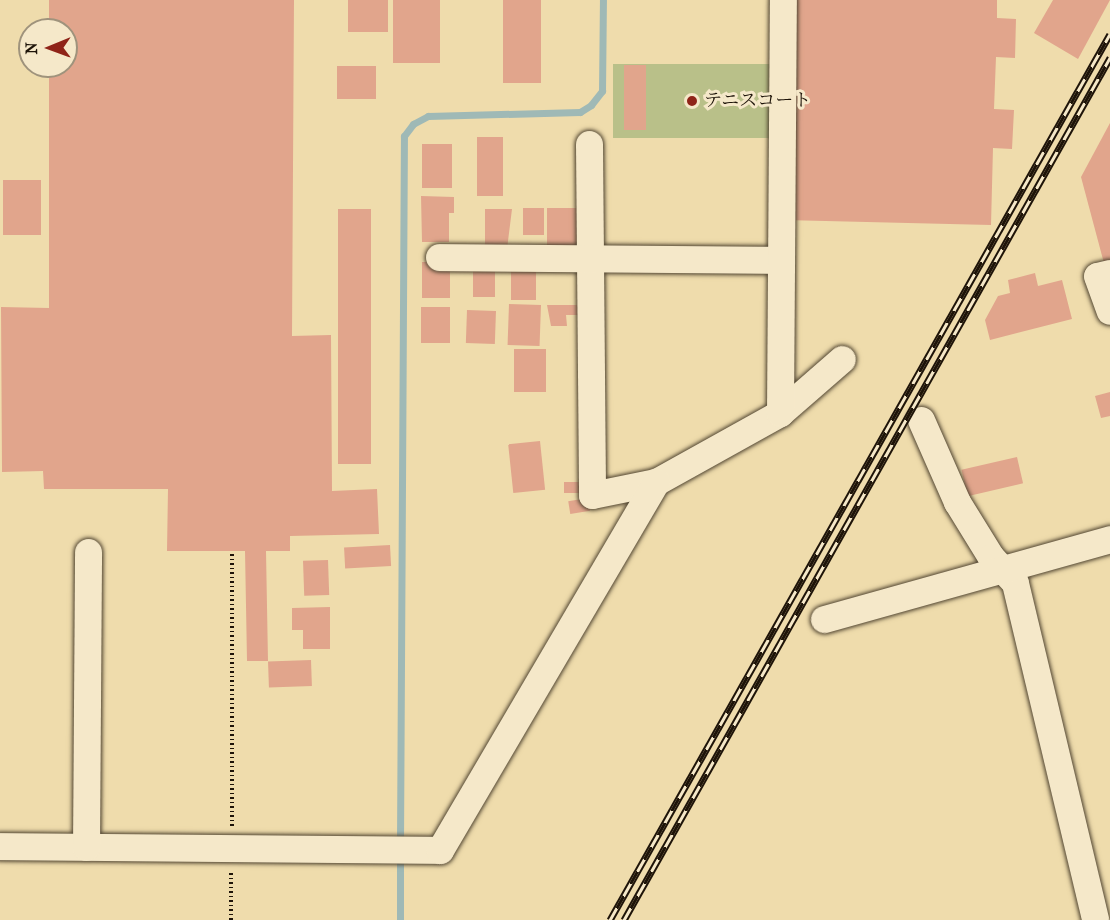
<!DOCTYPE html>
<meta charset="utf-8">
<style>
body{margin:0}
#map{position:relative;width:1110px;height:920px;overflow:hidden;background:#efdcac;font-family:"IM FELL French Canon","Noto Serif JP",serif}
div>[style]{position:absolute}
.green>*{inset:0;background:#b9c089;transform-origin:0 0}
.stream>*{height:7px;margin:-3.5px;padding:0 3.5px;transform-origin:3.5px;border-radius:3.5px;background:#9fb9b6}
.building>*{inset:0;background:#e1a58c;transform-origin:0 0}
.path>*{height:4px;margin-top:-2px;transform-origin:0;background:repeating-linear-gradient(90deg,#1e1409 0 1.5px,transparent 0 4.5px)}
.roads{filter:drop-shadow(0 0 2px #524632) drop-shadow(0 0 2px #524632)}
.minor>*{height:27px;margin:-13.5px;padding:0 13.5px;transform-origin:13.5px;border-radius:13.5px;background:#f5e8c9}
.rail>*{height:7px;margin-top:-3.5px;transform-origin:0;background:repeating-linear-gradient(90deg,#f5e8c9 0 14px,#1e1409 0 28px);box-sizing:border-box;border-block:2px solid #1e1409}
.dots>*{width:16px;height:16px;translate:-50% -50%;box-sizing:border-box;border:3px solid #f5e8c9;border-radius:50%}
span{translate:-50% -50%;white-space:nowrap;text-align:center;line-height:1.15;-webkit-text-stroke:6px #f5e8c9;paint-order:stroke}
.poi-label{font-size:18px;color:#1e1409}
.left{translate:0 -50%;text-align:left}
.north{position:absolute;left:18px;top:18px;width:60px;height:60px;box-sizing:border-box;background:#f5e8c9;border:2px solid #9f937c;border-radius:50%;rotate:269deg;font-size:16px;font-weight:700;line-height:24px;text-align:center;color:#1e1409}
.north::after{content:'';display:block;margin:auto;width:21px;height:27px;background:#8f2418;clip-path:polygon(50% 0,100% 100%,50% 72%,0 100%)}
</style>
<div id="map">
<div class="green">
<div style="left:613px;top:64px;width:159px;height:74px"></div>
</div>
<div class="stream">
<div style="left:400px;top:844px;width:708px;rotate:-89.68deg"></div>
<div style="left:404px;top:136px;width:15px;rotate:-53deg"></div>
<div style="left:413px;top:124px;width:17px;rotate:-28deg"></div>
<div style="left:428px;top:116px;width:152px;rotate:-1.5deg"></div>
<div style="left:580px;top:112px;width:13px;rotate:-32deg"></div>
<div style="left:591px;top:105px;width:18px;rotate:-52deg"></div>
<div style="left:602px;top:91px;width:91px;rotate:-89.4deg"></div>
<div style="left:400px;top:920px;width:65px;rotate:-90deg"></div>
</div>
<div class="building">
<div style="clip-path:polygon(49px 0,294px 0,292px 336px,331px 335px,332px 491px,377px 489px,379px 534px,290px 536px,290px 551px,266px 551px,268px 661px,247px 661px,245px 551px,167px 551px,168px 489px,44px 489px,43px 471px,2px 472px,1px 307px,49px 308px,49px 66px,66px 66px,66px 30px,49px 30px)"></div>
<div style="left:348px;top:0;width:40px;height:32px"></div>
<div style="left:393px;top:0;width:47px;height:63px"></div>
<div style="left:503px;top:0;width:38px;height:83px"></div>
<div style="clip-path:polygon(791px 0,997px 0,997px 18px,1016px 19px,1015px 58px,996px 57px,994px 109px,1014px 110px,1012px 149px,993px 148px,991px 225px,784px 220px)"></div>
<div style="clip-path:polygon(1053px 0,1110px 0,1078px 59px,1034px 33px)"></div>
<div style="left:624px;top:65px;width:22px;height:65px"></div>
<div style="left:337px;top:66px;width:39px;height:33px"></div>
<div style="clip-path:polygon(1110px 123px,1110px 265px,1105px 267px,1081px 177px)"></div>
<div style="left:477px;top:137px;width:26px;height:59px"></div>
<div style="left:422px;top:144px;width:30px;height:44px"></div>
<div style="left:3px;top:180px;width:38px;height:55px"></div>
<div style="clip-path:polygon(421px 196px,454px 197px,454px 213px,449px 213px,449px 242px,422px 242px)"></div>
<div style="left:523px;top:208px;width:21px;height:27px"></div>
<div style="left:547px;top:208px;width:33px;height:39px"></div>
<div style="left:338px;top:209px;width:33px;height:255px"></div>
<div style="clip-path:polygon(485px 209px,512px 209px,507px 249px,485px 249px)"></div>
<div style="left:422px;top:262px;width:28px;height:36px"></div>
<div style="left:473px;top:268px;width:22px;height:29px"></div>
<div style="left:511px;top:269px;width:25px;height:31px"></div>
<div style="clip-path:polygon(1035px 273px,1038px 286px,1062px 280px,1072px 319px,990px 340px,985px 320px,998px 296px,1010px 293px,1008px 280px)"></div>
<div style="left:509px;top:304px;width:32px;height:41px;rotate:2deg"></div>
<div style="clip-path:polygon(547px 305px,578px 305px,578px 315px,566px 315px,567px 326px,551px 326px)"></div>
<div style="left:421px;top:307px;width:29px;height:36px"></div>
<div style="left:467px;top:310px;width:29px;height:33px;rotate:2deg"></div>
<div style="left:514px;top:349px;width:32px;height:43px"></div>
<div style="clip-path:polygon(1110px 392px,1110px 416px,1101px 418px,1095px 396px)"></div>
<div style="left:540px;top:441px;width:49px;height:32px;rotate:84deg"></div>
<div style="left:1017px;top:457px;width:27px;height:57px;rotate:77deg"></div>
<div style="left:564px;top:482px;width:15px;height:11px"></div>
<div style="left:588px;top:498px;width:13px;height:20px;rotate:81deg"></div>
<div style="left:390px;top:545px;width:21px;height:46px;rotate:87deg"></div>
<div style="left:328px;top:560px;width:35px;height:25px;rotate:88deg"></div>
<div style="clip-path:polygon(330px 607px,330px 649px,303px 649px,303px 630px,292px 630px,292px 608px)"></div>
<div style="left:311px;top:660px;width:26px;height:43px;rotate:88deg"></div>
</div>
<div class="path">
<div style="left:232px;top:826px;width:273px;rotate:-90deg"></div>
<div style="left:231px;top:920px;width:47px;rotate:-90deg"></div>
</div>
<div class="roads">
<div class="minor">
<div style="left:589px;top:144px;width:351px;rotate:89.5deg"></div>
<div style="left:592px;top:495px;width:65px;rotate:-11.5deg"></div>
<div style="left:656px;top:482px;width:142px;rotate:-29.1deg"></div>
<div style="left:780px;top:413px;width:82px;rotate:-41.1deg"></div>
<div style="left:439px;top:257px;width:342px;rotate:0.5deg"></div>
<div style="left:1110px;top:273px;width:13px;rotate:167deg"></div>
<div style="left:1097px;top:276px;width:37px;rotate:70deg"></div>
<div style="left:780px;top:413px;width:413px;rotate:-89.6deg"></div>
<div style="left:921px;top:420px;width:90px;rotate:66.3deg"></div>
<div style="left:957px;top:502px;width:65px;rotate:58.3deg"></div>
<div style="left:991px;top:557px;width:35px;rotate:47deg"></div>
<div style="left:1015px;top:583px;width:346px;rotate:76.6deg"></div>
<div style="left:824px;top:619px;width:297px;rotate:-15.6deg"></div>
<div style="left:0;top:846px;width:440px;rotate:0.5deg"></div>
<div style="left:440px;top:850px;width:427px;rotate:-59.6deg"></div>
<div style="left:86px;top:847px;width:295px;rotate:-89.6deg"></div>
</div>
</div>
<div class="rail">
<div style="left:610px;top:920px;width:1017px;rotate:-60.56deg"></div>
<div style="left:624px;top:920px;width:990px;rotate:-60.59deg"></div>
</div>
<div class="dots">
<div style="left:692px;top:101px;background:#8f2418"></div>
</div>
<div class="poi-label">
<span class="left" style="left:704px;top:101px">テニスコート</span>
</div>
<div class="north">N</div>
</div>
